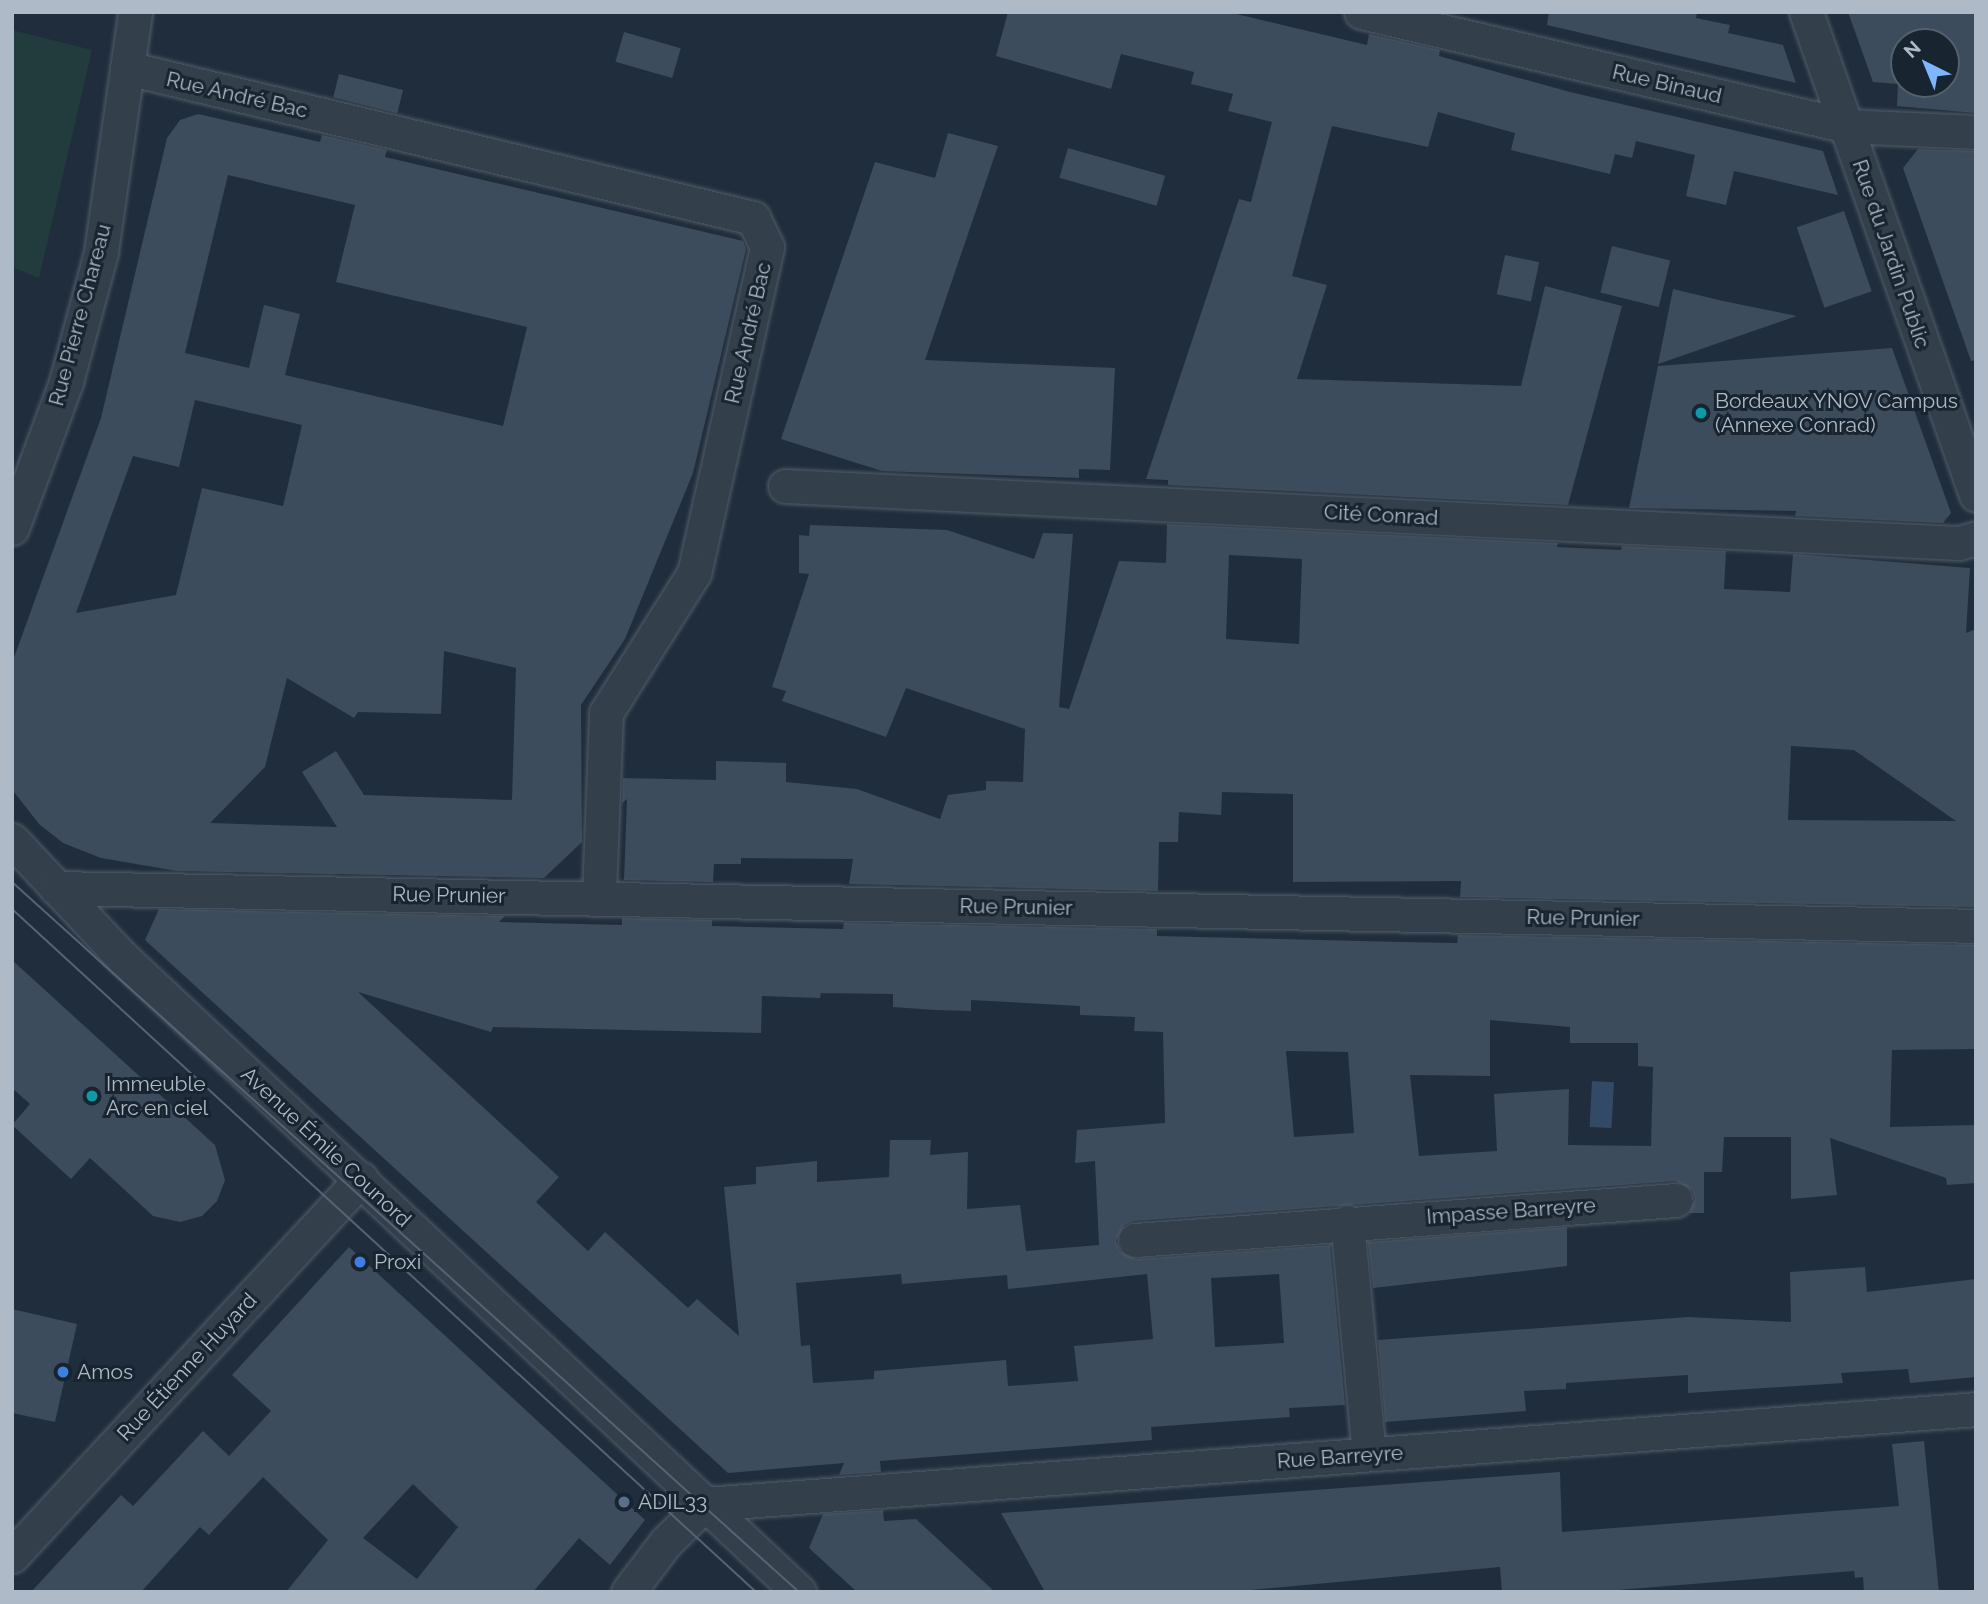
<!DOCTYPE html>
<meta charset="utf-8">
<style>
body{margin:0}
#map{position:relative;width:1988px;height:1604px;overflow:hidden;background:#202d3c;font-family:Raleway,sans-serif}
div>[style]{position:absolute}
.green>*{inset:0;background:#223b3d}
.water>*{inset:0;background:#324a65;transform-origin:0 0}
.building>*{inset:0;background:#3c4c5c;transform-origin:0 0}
.roads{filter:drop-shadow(0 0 2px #525d6a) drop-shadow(0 0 2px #525d6a)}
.street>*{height:33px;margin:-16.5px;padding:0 16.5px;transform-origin:16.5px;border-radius:16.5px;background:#343f4c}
.tram>*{height:2px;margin:-1px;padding:0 1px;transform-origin:1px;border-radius:1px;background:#566374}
.dots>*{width:19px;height:19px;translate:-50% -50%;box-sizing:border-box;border:4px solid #192431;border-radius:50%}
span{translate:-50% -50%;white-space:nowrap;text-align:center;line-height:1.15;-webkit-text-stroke:6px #192431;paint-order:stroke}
.street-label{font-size:21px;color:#afbac8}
.poi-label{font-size:21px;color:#afbac8}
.left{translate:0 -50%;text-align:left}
.frame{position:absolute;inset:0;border:14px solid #afbac8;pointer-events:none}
.north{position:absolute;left:1890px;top:28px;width:70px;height:70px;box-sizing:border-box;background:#192431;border:2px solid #55606d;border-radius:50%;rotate:317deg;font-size:19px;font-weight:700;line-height:28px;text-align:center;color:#afbac8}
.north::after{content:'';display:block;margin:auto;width:24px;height:32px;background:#7db5ff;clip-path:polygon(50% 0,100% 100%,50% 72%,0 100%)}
</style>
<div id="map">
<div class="green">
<div style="clip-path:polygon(12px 30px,92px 50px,39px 278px,12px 267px)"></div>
</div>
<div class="water">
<div style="left:1592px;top:1081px;width:22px;height:46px;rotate:3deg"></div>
</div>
<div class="building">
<div style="clip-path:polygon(1008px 12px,1228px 12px,1367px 45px,1369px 34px,1440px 50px,1439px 56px,1570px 92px,1823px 151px,1838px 195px,1734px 171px,1726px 205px,1686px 196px,1695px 155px,1636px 141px,1632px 158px,1615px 154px,1610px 174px,1511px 150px,1515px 133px,1438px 112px,1428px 147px,1332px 126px,1292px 276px,1327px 285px,1297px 379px,1521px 386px,1545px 286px,1622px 306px,1568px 505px,1168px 485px,1168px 480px,1146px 479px,1239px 199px,1251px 202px,1272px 122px,1228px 111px,1233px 94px,1191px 84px,1194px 72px,1121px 54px,1111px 89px,996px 56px)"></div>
<div style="clip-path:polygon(1549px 12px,1697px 12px,1696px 18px,1730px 25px,1728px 33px,1783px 45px,1796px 83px,1547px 25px)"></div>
<div style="clip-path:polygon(evenodd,1848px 12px,1976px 12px,1976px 113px,1897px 106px,1898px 84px,1873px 82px,1848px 12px,1904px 42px,1946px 42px,1946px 84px,1904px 84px,1904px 42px)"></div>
<div style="left:624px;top:32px;width:59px;height:31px;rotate:16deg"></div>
<div style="left:339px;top:74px;width:66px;height:24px;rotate:14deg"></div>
<div style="clip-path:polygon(evenodd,198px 114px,320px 142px,322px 135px,387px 150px,385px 157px,743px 241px,746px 249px,693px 473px,625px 639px,581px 705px,582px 842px,544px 878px,177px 871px,101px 858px,63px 843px,39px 824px,14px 792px,12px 663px,101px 418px,167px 138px,180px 120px,198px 114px,228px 175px,355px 205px,336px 282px,527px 327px,503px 426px,285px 375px,300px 314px,264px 305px,249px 368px,185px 353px,228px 175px,198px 114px,195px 400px,302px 425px,283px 506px,202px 488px,176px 595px,76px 613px,133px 456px,179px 467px,195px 400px,198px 114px,444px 651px,516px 668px,512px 800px,364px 795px,336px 751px,302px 772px,337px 827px,210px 823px,265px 767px,287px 678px,354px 718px,358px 712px,441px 714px,444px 651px)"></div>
<div style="clip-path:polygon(948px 133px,998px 146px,925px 360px,1115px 368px,1110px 470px,1079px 469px,1079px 478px,882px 471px,781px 439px,875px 162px,935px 178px)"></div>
<div style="left:1068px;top:148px;width:101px;height:31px;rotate:16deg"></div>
<div style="clip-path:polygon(1918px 149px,1976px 151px,1976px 360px,1971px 361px,1903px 168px)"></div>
<div style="left:1844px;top:211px;width:85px;height:50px;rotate:71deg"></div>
<div style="left:1612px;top:246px;width:60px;height:48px;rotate:14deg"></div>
<div style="left:1505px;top:255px;width:35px;height:40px;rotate:12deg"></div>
<div style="clip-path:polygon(1673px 289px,1723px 301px,1797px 316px,1658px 364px)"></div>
<div style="clip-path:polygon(1892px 348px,1951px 513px,1943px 523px,1795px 516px,1796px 511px,1629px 508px,1658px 366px)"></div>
<div style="clip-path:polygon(evenodd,1167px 524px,1558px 543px,1557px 547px,1621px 550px,1622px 546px,1726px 551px,1724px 589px,1790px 592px,1793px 554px,1970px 568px,1966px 633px,1976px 629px,1976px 907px,1460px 897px,1461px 881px,1293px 882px,1293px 794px,1222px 792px,1221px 815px,1179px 812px,1178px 842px,1159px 842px,1158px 891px,849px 884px,853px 859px,741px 858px,741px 864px,714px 864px,713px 882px,624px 880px,627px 799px,622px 803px,623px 778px,716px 780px,716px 761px,786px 763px,786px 782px,857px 789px,940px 819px,948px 795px,986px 790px,986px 781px,1023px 782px,1025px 729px,906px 688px,886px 737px,782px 701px,786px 691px,772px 687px,809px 574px,799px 573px,799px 535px,809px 536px,810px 525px,947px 530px,1034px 559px,1043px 533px,1073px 534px,1059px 707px,1069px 709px,1119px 561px,1166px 563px,1167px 524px,1229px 555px,1302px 559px,1299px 644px,1226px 639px,1229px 555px,1167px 524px,1791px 746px,1854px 750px,1956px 821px,1788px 820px,1791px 746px)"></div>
<div style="clip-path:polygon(evenodd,159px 909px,505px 916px,499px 922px,622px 925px,622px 918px,712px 920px,712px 926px,843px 929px,844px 923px,1157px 929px,1157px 936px,1401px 942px,1457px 943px,1458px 935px,1976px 945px,1976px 1049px,1892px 1050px,1890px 1127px,1976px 1125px,1976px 1183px,1947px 1185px,1946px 1178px,1830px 1138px,1837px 1195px,1791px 1199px,1791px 1137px,1724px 1137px,1722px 1172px,1704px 1172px,1704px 1213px,1689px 1213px,1695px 1199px,1692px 1190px,1675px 1181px,1133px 1221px,1124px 1225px,1116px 1241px,1120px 1251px,1136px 1259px,1330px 1245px,1345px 1405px,1289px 1408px,1290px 1417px,1151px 1427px,1152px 1440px,880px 1461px,881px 1472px,839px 1475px,844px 1463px,728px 1473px,145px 940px,159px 909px,358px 992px,491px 1032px,493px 1027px,761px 1033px,762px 996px,820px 998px,821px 993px,893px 994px,893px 1007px,935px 1010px,971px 1011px,971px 1000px,1080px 1006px,1080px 1015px,1135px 1017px,1134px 1031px,1163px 1032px,1165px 1123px,1077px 1130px,1075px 1163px,1095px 1161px,1099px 1245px,1026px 1251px,1020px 1205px,967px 1209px,968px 1152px,930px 1155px,931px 1140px,890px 1140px,889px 1177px,817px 1182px,817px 1161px,756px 1167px,756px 1184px,724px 1187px,739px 1336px,697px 1299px,688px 1308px,605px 1232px,588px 1251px,536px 1202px,559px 1177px,358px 992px,159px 909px,1490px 1020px,1570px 1027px,1570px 1043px,1638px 1043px,1638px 1066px,1653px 1067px,1651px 1146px,1568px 1145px,1569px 1089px,1494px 1094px,1497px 1151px,1419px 1156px,1410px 1075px,1490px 1076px,1490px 1020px,159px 909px,1286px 1051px,1348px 1052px,1354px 1133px,1294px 1137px,1286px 1051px,159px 909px,901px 1274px,902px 1284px,1007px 1275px,1008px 1289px,1147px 1274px,1153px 1339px,1074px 1346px,1078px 1381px,1008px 1386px,1006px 1360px,874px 1371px,874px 1379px,813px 1383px,810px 1345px,801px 1346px,796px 1283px,901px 1274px,159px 909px,1279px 1274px,1284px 1343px,1215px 1347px,1211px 1278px,1279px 1274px)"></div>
<div style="clip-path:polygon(12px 960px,215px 1145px,225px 1180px,217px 1201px,202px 1216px,180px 1222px,153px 1216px,90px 1158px,71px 1179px,12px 1125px,30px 1104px,12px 1088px)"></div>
<div style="clip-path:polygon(1567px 1227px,1567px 1266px,1373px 1288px,1368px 1242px)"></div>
<div style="clip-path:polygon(evenodd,349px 1247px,645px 1520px,610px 1565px,579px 1538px,533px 1592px,286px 1592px,328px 1540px,263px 1477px,209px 1535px,200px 1527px,141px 1592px,31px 1592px,121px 1495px,133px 1506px,203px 1431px,229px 1456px,271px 1411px,232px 1375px,349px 1247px,413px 1484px,458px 1527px,417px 1579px,363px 1538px,413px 1484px)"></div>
<div style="clip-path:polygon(1865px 1267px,1867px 1292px,1976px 1279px,1976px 1377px,1910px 1383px,1908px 1369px,1841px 1373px,1843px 1383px,1688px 1393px,1688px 1375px,1566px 1383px,1566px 1389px,1524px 1391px,1526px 1411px,1385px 1422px,1378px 1340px,1688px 1317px,1791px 1322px,1790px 1272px)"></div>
<div style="clip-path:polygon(12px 1309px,77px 1324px,55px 1422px,12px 1413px)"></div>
<div style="clip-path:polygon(1924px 1441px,1939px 1592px,1864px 1592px,1863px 1577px,1855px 1578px,1854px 1571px,1605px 1591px,1502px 1592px,1500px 1567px,1228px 1592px,1045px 1592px,1001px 1513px,1560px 1472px,1562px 1532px,1899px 1506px,1892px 1444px)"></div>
<div style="clip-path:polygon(883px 1510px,884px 1521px,916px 1519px,995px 1592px,857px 1592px,809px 1548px,823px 1514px)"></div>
</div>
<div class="roads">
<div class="street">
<div style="left:1361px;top:12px;width:498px;rotate:13.2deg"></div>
<div style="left:1846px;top:126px;width:130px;rotate:2.6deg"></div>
<div style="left:1806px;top:12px;width:512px;rotate:70.61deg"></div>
<div style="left:127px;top:68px;width:644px;rotate:13.47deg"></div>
<div style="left:753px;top:218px;width:32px;rotate:64deg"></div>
<div style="left:767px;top:247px;width:334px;rotate:102.6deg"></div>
<div style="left:694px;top:573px;width:165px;rotate:122.2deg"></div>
<div style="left:606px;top:713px;width:185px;rotate:92.2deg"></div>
<div style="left:785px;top:486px;width:1175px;rotate:2.78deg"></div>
<div style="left:1959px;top:543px;width:18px;rotate:-16deg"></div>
<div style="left:12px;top:528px;width:156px;rotate:-69.7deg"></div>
<div style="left:66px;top:382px;width:135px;rotate:-74.9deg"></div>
<div style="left:101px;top:252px;width:242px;rotate:-81.9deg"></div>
<div style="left:12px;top:840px;width:162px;rotate:46.8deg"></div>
<div style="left:123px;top:958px;width:927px;rotate:43.16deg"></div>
<div style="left:56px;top:888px;width:1920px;rotate:1.13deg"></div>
<div style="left:1347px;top:1222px;width:233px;rotate:84.6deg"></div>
<div style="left:1135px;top:1240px;width:542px;rotate:-4.23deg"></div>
<div style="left:705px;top:1504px;width:1275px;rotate:-4.27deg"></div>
<div style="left:12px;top:1556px;width:514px;rotate:-47.21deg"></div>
<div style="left:628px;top:1592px;width:63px;rotate:-52.8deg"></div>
<div style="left:666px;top:1542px;width:54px;rotate:-44.3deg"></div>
</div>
</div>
<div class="tram">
<div style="left:12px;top:882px;width:1060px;rotate:42.06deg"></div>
<div style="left:12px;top:909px;width:1010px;rotate:42.55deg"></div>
</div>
<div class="dots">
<div style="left:1701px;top:413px;background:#0f9aa8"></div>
<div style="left:92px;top:1096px;background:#0f9aa8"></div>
<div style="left:360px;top:1262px;background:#3f7fe0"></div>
<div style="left:63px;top:1372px;background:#3f7fe0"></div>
<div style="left:624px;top:1502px;background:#5c6f8a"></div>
</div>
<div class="street-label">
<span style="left:1667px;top:84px;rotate:13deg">Rue Binaud</span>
<span style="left:237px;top:95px;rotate:13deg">Rue André Bac</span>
<span style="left:1891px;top:254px;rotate:71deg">Rue du Jardin Public</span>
<span style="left:80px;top:315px;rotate:-75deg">Rue Pierre Chareau</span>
<span style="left:748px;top:333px;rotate:-77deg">Rue André Bac</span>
<span style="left:1381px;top:515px;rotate:3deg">Cité Conrad</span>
<span style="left:449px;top:895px;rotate:1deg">Rue Prunier</span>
<span style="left:1016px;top:907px;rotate:1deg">Rue Prunier</span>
<span style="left:1583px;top:918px;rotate:1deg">Rue Prunier</span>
<span style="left:326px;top:1147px;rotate:43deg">Avenue Émile Counord</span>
<span style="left:1511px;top:1211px;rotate:-4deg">Impasse Barreyre</span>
<span style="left:187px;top:1367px;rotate:-47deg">Rue Étienne Huyard</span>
<span style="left:1340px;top:1457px;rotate:-4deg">Rue Barreyre</span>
</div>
<div class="poi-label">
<span class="left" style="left:1715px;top:413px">Bordeaux YNOV Campus<br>(Annexe Conrad)</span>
<span class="left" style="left:106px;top:1096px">Immeuble<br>Arc en ciel</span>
<span class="left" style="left:374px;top:1262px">Proxi</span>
<span class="left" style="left:77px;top:1372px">Amos</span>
<span class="left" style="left:638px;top:1502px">ADIL33</span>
</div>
<div class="frame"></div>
<div class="north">N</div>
</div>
